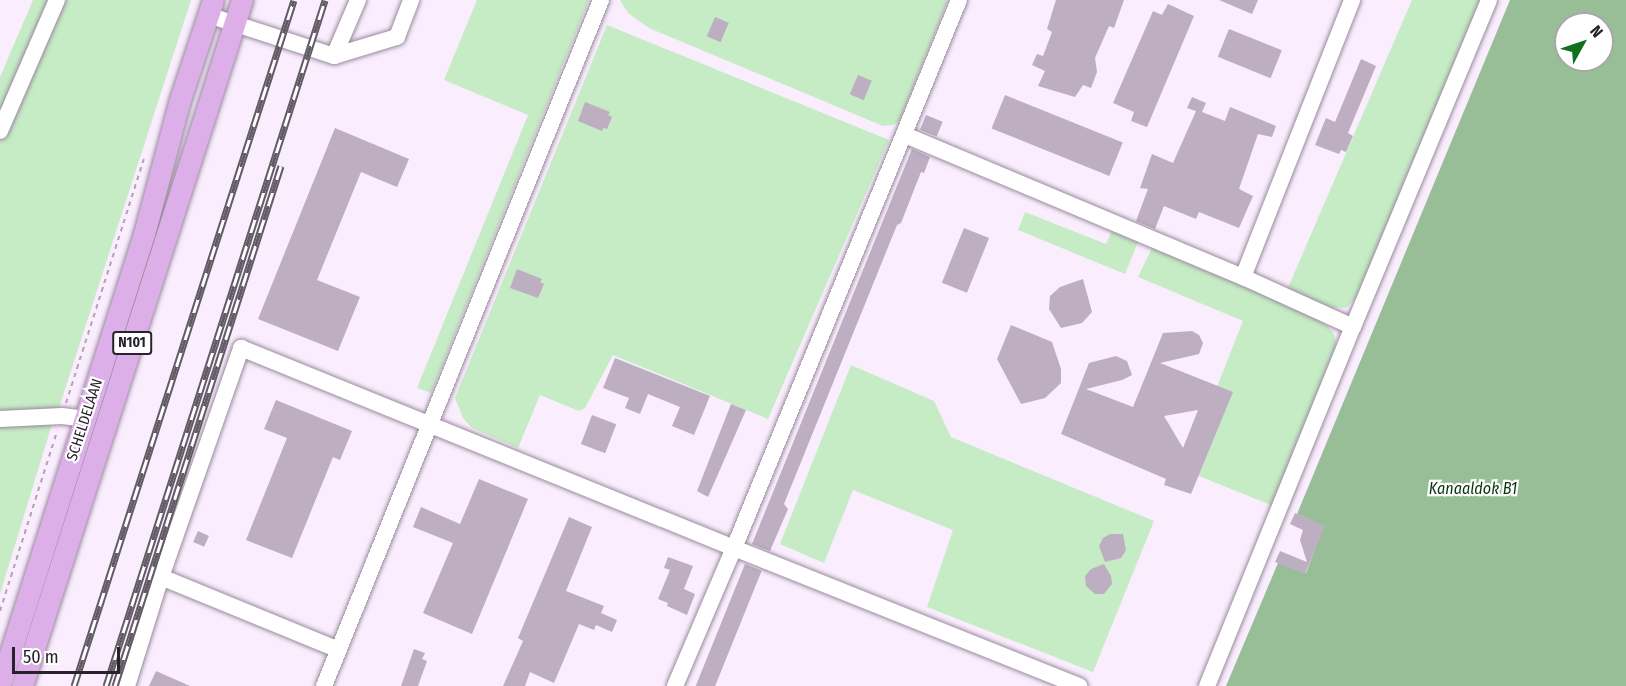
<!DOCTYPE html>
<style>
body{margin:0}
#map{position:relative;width:1626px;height:686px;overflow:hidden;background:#faedfe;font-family:"Fira Sans Condensed",sans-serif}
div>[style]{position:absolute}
.green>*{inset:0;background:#c6ecc5}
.water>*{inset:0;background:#98be97}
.building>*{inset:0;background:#bdaec1;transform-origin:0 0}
.path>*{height:2px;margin-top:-1px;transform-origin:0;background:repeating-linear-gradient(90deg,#afa4b2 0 4.5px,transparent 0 9px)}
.roads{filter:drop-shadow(0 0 2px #998a9d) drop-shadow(0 0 2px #998a9d)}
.minor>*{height:16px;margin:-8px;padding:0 8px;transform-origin:8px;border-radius:8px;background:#fff}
.major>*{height:21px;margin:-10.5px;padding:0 10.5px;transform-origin:10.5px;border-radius:10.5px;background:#dcafe8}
.rail>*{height:7px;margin-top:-3.5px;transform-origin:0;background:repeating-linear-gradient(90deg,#fff 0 14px,#625a64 0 28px);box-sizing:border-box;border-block:2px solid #625a64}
span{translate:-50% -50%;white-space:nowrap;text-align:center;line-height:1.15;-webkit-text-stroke:4.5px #fff;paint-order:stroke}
.shield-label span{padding:2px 4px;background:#fff;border:2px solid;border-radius:4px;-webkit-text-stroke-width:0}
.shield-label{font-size:14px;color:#28222a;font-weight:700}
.street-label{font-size:15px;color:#28222a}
.water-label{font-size:16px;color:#09340d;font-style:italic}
.north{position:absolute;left:1554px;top:12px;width:60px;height:60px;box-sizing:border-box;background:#fff;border:2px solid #a9a7aa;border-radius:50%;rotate:50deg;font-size:16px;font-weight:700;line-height:24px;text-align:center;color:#28222a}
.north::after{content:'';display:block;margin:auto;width:21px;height:27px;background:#12711e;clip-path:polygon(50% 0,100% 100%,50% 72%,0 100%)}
.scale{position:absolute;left:12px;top:647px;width:108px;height:27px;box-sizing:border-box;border:3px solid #28222a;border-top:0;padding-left:8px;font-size:18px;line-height:21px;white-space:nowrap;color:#28222a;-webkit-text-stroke:4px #fff;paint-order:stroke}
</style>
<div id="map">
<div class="green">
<div style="clip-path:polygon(33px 0,191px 0,58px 411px,0 411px,0 77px)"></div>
<div style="clip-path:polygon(477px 0,589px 0,431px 393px,417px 388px,528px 115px,444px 80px)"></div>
<div style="clip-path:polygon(620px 0,948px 0,900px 120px,893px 125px,883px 126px,649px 28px,628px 13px)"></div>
<div style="clip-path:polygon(1412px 0,1480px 0,1357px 296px,1346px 308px,1327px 307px,1287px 290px)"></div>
<div style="clip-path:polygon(607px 25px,889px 140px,768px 419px,613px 355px,585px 408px,579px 411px,540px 395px,518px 448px,472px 428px,463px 418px,455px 398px)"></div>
<div style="clip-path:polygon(1025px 212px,1106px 244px,1112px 231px,1138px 242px,1125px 274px,1018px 230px)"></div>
<div style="clip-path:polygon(1152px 248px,1319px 318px,1333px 332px,1338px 348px,1273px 506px,1184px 470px,1243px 321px,1138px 277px)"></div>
<div style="clip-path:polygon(851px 365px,934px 401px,951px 437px,1154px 521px,1093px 672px,927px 607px,953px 530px,853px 490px,824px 563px,780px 544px)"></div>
<div style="clip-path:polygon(53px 421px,0 594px,0 425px)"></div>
</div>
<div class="water">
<div style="clip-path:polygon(evenodd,1510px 0,1626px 0,1626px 686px,1226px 686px,1278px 563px,1306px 573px,1324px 526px,1297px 514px,1510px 0,1566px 24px,1602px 24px,1602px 60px,1566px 60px,1566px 24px)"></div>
</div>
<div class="building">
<div style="clip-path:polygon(1056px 0,1124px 0,1114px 28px,1109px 26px,1095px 58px,1097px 72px,1091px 88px,1083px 85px,1075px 97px,1038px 86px,1045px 71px,1032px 65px,1037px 54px,1043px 56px,1052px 32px,1047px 29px)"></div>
<div style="clip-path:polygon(1219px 0,1258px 0,1252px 14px)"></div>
<div style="clip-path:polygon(1168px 4px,1194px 16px,1147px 127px,1131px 121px,1134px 112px,1113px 103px,1153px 11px,1162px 15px)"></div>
<div style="left:715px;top:17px;width:15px;height:21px;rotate:23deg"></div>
<div style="left:1229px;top:29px;width:57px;height:30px;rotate:22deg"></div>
<div style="clip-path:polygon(1361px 59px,1376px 66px,1348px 133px,1353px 136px,1346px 152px,1341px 150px,1339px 154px,1315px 145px,1326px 118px,1335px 122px)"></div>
<div style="left:858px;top:75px;width:15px;height:21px;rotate:23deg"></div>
<div style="left:1005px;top:95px;width:127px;height:36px;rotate:22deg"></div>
<div style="clip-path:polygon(1192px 97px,1206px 103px,1202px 112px,1225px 121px,1230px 107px,1276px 126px,1272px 137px,1258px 134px,1239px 189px,1253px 196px,1239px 228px,1199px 212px,1196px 219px,1164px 206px,1155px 229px,1136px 221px,1148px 189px,1140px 188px,1152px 154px,1173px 163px,1196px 111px,1187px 108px)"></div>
<div style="clip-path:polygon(585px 102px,610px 112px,608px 115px,612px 117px,607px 129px,603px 128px,602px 131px,578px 121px)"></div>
<div style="left:926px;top:115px;width:18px;height:16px;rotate:22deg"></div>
<div style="clip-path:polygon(335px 128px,409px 159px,397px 187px,361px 172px,317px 280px,360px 297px,338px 351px,258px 319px)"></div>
<div style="clip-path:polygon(912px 149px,930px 157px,924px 173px,921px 172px,901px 223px,897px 225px,784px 504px,788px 509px,770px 551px,752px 544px)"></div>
<div style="left:964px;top:228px;width:27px;height:59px;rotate:22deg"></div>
<div style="clip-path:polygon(517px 269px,542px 279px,540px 282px,544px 284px,538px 298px,510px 288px)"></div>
<div style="clip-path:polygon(1083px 279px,1092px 312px,1082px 323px,1061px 328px,1049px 309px,1050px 296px,1060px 287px)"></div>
<div style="clip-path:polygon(1011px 325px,1052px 342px,1061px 369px,1061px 383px,1045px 398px,1021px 404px,997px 359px)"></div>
<div style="clip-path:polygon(evenodd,1192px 331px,1199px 335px,1203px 343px,1199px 354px,1160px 363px,1233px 392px,1191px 494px,1164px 485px,1166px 479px,1061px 434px,1089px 363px,1116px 356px,1127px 361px,1132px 375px,1122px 380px,1086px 389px,1133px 407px,1163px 333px,1192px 331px,1198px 410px,1183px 448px,1164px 416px,1198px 410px)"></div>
<div style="clip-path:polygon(615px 358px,710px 396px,694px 435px,672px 426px,680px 407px,648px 394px,640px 414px,625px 408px,629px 398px,603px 388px)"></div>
<div style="clip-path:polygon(276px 400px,352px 431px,340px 460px,333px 457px,292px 558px,246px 540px,287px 438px,264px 429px)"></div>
<div style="clip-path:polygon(731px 404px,746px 410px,708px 497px,697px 491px)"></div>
<div style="left:592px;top:415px;width:26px;height:31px;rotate:21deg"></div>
<div style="clip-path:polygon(479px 479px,528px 499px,472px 634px,423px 613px,453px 543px,413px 527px,421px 507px,460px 524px)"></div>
<div style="clip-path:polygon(1295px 513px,1325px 526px,1305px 574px,1275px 562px,1280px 551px,1307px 562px,1300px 540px,1303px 530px,1290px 524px)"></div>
<div style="clip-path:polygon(569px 517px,592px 527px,566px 591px,604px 606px,601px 613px,617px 620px,612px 632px,596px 625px,594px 630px,579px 624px,554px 683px,530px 672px,525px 686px,503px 686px,523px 641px,518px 638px)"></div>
<div style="left:198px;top:531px;width:12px;height:12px;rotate:24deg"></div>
<div style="clip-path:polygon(1110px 534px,1123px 534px,1126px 550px,1121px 558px,1105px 562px,1099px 546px,1103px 538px)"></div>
<div style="clip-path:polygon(668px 557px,693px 566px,684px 589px,695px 594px,687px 615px,667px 606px,668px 603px,658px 599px,670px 570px,664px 568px)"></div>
<div style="left:745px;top:564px;width:18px;height:132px;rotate:22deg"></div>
<div style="clip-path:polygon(1104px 564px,1111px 576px,1112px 584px,1104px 594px,1095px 594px,1086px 586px,1085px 576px,1091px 569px)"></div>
<div style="clip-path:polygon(414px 649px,425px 653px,422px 659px,427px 661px,418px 686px,401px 686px)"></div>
<div style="clip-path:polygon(156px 671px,190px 686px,149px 686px)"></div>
</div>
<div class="path">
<div style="left:66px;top:403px;width:256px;rotate:-72.3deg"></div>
<div style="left:0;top:611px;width:189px;rotate:-72.4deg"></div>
</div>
<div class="roads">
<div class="minor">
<div style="left:208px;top:15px;width:133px;rotate:18deg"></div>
<div style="left:334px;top:56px;width:66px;rotate:-16.8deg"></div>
<div style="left:397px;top:37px;width:40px;rotate:-69deg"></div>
<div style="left:334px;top:56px;width:61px;rotate:-66.8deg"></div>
<div style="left:0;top:131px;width:143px;rotate:-66.5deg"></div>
<div style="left:905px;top:135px;width:367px;rotate:22.8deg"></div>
<div style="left:1243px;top:277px;width:298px;rotate:-68.5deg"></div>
<div style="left:1243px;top:277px;width:121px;rotate:24.4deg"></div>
<div style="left:1353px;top:327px;width:354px;rotate:-67.4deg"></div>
<div style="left:0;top:419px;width:62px;rotate:-2.8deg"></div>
<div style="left:62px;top:416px;width:24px;rotate:7deg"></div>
<div style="left:161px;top:577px;width:243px;rotate:-70.7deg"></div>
<div style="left:241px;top:348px;width:532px;rotate:22.08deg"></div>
<div style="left:734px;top:548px;width:592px;rotate:-67.68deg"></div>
<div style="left:127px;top:686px;width:114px;rotate:-72.7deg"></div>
<div style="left:161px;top:577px;width:192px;rotate:22.3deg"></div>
<div style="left:324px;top:686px;width:740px;rotate:-68.01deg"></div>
<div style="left:675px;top:686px;width:150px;rotate:-66.9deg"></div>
<div style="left:734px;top:548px;width:372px;rotate:21.8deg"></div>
<div style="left:1207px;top:686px;width:388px;rotate:-67.9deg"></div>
</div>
<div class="major">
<div style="left:0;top:685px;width:473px;rotate:-72.3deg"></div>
<div style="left:144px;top:234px;width:136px;rotate:-75deg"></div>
<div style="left:179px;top:103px;width:108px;rotate:-71.7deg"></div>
<div style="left:22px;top:686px;width:720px;rotate:-72.22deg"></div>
</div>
</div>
<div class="rail">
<div style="left:74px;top:686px;width:720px;rotate:-72.22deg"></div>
<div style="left:106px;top:686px;width:720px;rotate:-72.29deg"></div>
<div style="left:115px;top:686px;width:546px;rotate:-72.3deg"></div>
</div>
<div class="shield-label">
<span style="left:132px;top:343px">N101</span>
</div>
<div class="street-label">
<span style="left:85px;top:420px;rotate:-72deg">SCHELDELAAN</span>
</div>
<div class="water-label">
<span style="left:1473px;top:489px">Kanaaldok B1</span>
</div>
<div class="north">N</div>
<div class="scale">50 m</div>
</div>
